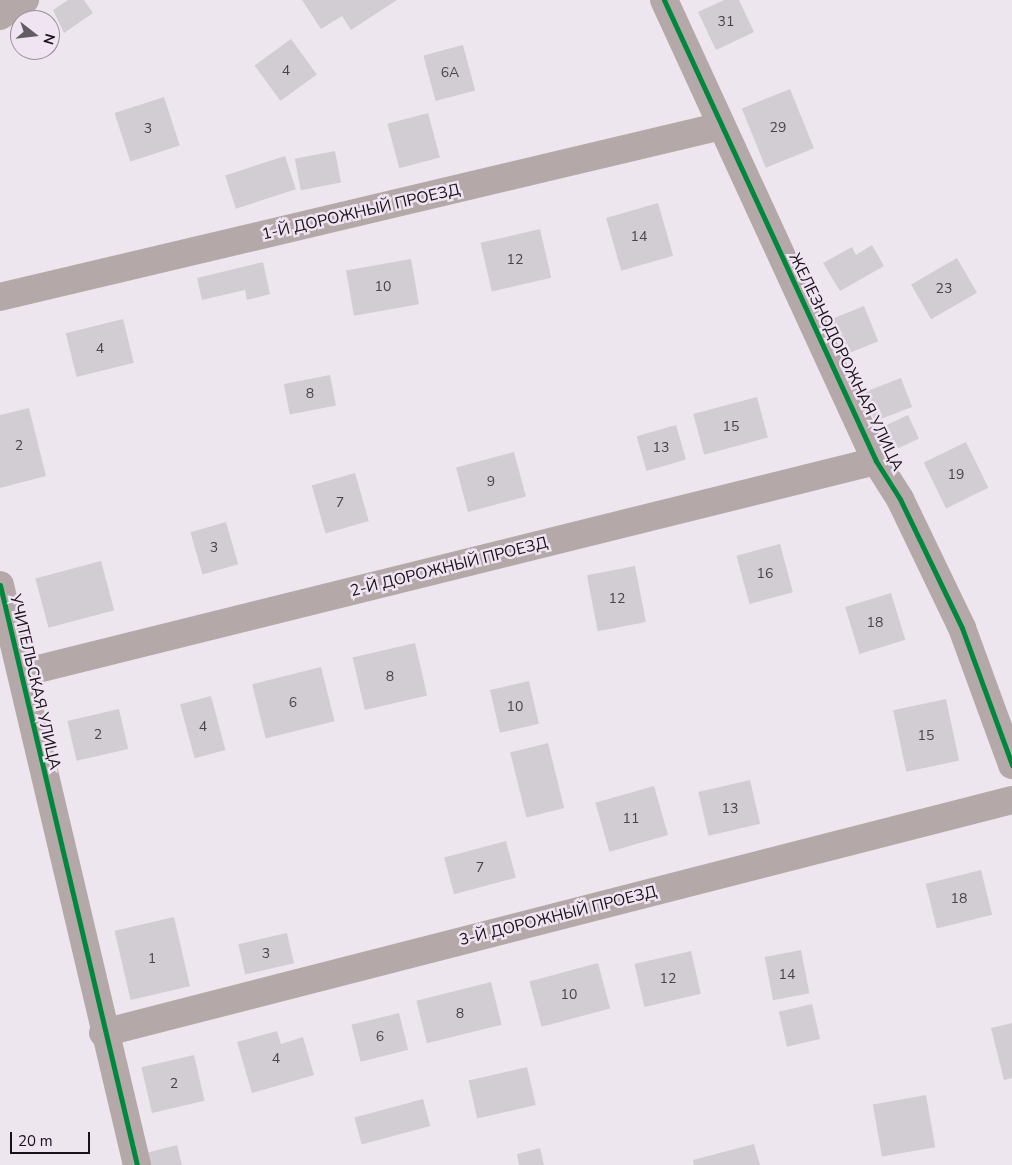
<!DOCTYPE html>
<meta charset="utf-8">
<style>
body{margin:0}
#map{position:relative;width:1012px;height:1165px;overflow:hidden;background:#ede6ee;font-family:"Nunito Sans",sans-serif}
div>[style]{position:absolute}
.building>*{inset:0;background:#d2ccd3;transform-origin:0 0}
.minor>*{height:28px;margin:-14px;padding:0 14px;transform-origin:14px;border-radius:14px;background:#b4a9a8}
.cycleway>*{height:5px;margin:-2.5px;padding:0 2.5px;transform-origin:2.5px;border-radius:2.5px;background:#00873e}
span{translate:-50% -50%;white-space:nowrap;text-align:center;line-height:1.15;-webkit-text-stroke:5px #f0e3f2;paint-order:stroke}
.number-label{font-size:14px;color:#484349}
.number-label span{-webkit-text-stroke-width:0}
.street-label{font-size:16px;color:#171318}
.north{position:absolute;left:10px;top:10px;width:50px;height:50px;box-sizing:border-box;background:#f0e3f2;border:1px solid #99909b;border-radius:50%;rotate:106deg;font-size:14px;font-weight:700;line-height:20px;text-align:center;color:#171318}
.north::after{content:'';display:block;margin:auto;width:18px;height:22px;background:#625d63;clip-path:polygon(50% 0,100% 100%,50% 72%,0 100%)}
.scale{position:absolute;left:10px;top:1132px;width:80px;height:22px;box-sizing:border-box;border:2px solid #171318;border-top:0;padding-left:6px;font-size:15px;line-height:18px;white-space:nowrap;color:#171318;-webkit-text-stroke:4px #f0e3f2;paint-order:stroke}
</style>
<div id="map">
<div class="building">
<div style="clip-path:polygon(68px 0,84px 0,93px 13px,64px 33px,53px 10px)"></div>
<div style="clip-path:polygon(302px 0,397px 0,351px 30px,342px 16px,321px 29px)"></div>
<div style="clip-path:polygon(724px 0,739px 0,754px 32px,716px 50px,698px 12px)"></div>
<div style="left:291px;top:39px;width:44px;height:45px;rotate:54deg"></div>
<div style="left:463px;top:45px;width:47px;height:41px;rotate:75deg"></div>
<div style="left:790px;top:89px;width:64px;height:52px;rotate:68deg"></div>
<div style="left:164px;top:97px;width:51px;height:52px;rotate:72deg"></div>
<div style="left:428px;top:113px;width:46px;height:42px;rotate:75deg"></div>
<div style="left:335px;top:151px;width:32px;height:41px;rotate:79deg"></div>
<div style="left:285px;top:156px;width:35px;height:63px;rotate:72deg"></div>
<div style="left:658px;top:203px;width:55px;height:54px;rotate:74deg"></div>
<div style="left:540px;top:229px;width:50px;height:61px;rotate:77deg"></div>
<div style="clip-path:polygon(872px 245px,884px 266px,840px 291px,823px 263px,852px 247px,856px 255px)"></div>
<div style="left:957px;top:258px;width:40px;height:53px;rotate:60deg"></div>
<div style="left:411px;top:259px;width:46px;height:66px;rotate:80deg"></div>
<div style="clip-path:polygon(263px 262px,270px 294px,247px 300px,245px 290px,202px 300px,197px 278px)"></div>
<div style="left:864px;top:306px;width:38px;height:36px;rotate:68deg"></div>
<div style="left:123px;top:319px;width:45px;height:59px;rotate:76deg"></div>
<div style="left:330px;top:375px;width:31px;height:47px;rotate:79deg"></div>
<div style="left:901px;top:378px;width:31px;height:40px;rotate:69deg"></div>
<div style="left:757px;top:397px;width:42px;height:66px;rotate:75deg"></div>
<div style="clip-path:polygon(29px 408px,46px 476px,0 488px,0 415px)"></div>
<div style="left:908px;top:415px;width:26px;height:30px;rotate:65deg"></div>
<div style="left:676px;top:425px;width:36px;height:41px;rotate:74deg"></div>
<div style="left:966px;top:442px;width:51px;height:47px;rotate:64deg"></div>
<div style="left:514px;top:452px;width:46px;height:60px;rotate:75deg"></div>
<div style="left:355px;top:473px;width:50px;height:45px;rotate:74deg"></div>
<div style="left:226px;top:522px;width:44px;height:37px;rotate:74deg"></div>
<div style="left:780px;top:544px;width:50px;height:45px;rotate:75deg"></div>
<div style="left:101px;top:561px;width:51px;height:68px;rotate:75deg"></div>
<div style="left:635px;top:566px;width:57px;height:49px;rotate:79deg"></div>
<div style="left:891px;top:593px;width:49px;height:48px;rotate:73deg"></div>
<div style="left:415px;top:643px;width:54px;height:64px;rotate:77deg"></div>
<div style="left:321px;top:667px;width:56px;height:71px;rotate:76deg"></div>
<div style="left:529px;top:681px;width:44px;height:40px;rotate:77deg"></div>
<div style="left:211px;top:696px;width:56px;height:32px;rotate:75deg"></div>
<div style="left:946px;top:699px;width:63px;height:54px;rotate:78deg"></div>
<div style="left:119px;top:709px;width:41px;height:53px;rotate:77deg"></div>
<div style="left:548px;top:743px;width:67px;height:39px;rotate:76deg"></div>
<div style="left:750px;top:780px;width:45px;height:53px;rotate:77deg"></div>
<div style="left:654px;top:786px;width:51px;height:61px;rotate:74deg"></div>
<div style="left:506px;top:841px;width:38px;height:64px;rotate:75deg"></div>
<div style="left:981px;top:870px;width:46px;height:57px;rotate:76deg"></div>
<div style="left:174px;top:917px;width:71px;height:61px;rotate:77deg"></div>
<div style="left:287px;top:933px;width:31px;height:50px;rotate:77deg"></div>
<div style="left:801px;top:950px;width:44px;height:37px;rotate:79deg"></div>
<div style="left:691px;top:951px;width:44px;height:58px;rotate:77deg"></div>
<div style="left:598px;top:963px;width:47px;height:71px;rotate:75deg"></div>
<div style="left:491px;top:982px;width:44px;height:77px;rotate:76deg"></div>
<div style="left:812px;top:1004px;width:36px;height:34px;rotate:77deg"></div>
<div style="left:399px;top:1013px;width:38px;height:49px;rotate:76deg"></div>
<div style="clip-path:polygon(1012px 1023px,1012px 1078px,1004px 1080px,991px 1028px)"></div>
<div style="clip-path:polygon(277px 1031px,281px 1044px,303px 1037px,314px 1075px,252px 1093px,237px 1042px)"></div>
<div style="left:194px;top:1055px;width:47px;height:54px;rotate:77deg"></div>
<div style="left:527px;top:1067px;width:39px;height:60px;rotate:77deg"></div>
<div style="left:926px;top:1095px;width:53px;height:54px;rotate:80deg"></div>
<div style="left:423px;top:1099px;width:28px;height:71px;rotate:75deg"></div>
<div style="clip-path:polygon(754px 1144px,760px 1165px,694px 1165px,693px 1160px)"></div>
<div style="clip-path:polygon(177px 1145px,182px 1165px,150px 1165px,146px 1153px)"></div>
<div style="clip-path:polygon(540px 1148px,544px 1165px,519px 1165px,517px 1154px)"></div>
</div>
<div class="minor">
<div style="left:664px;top:0;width:507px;rotate:65.3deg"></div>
<div style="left:876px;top:461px;width:45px;rotate:57.7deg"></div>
<div style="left:900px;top:499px;width:143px;rotate:64.3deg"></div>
<div style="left:962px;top:628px;width:146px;rotate:69.9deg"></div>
<div style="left:0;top:16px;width:30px;rotate:-33deg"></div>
<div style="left:0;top:297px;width:741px;rotate:-13.34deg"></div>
<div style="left:0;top:585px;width:596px;rotate:76.71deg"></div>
<div style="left:22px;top:673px;width:880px;rotate:-13.94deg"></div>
<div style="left:103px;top:1033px;width:938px;rotate:-14.38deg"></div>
</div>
<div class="cycleway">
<div style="left:664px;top:0;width:507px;rotate:65.3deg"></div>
<div style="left:876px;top:461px;width:45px;rotate:57.7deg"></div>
<div style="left:900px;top:499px;width:143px;rotate:64.3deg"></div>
<div style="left:962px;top:628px;width:146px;rotate:69.9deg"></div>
<div style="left:0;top:585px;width:596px;rotate:76.71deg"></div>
</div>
<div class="number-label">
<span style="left:726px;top:22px">31</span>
<span style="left:286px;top:71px">4</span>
<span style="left:450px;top:73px">6А</span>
<span style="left:778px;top:128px">29</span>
<span style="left:148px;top:129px">3</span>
<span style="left:639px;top:237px">14</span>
<span style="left:515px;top:260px">12</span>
<span style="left:383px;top:287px">10</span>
<span style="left:944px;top:289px">23</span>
<span style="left:100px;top:349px">4</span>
<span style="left:310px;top:394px">8</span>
<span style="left:731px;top:427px">15</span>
<span style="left:19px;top:446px">2</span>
<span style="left:661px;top:448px">13</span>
<span style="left:956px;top:475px">19</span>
<span style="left:491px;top:482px">9</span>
<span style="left:340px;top:503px">7</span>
<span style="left:214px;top:548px">3</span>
<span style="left:765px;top:574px">16</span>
<span style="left:617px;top:599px">12</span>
<span style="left:875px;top:623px">18</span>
<span style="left:390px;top:677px">8</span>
<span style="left:293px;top:703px">6</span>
<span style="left:515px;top:707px">10</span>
<span style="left:203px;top:727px">4</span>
<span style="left:98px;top:735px">2</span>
<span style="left:926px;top:736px">15</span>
<span style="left:730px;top:809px">13</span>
<span style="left:631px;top:819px">11</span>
<span style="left:480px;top:868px">7</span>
<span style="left:959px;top:899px">18</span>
<span style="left:266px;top:954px">3</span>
<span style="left:152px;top:959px">1</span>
<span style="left:787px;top:975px">14</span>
<span style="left:668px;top:979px">12</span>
<span style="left:569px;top:995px">10</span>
<span style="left:460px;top:1014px">8</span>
<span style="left:380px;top:1037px">6</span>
<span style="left:276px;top:1059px">4</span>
<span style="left:174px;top:1084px">2</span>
</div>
<div class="street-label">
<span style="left:361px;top:212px;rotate:-13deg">1-Й ДОРОЖНЫЙ ПРОЕЗД</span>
<span style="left:846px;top:362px;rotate:64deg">ЖЕЛЕЗНОДОРОЖНАЯ УЛИЦА</span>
<span style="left:449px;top:567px;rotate:-14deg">2-Й ДОРОЖНЫЙ ПРОЕЗД</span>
<span style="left:35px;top:682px;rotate:77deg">УЧИТЕЛЬСКАЯ УЛИЦА</span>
<span style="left:558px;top:916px;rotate:-14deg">3-Й ДОРОЖНЫЙ ПРОЕЗД</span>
</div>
<div class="north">N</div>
<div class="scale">20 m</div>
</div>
